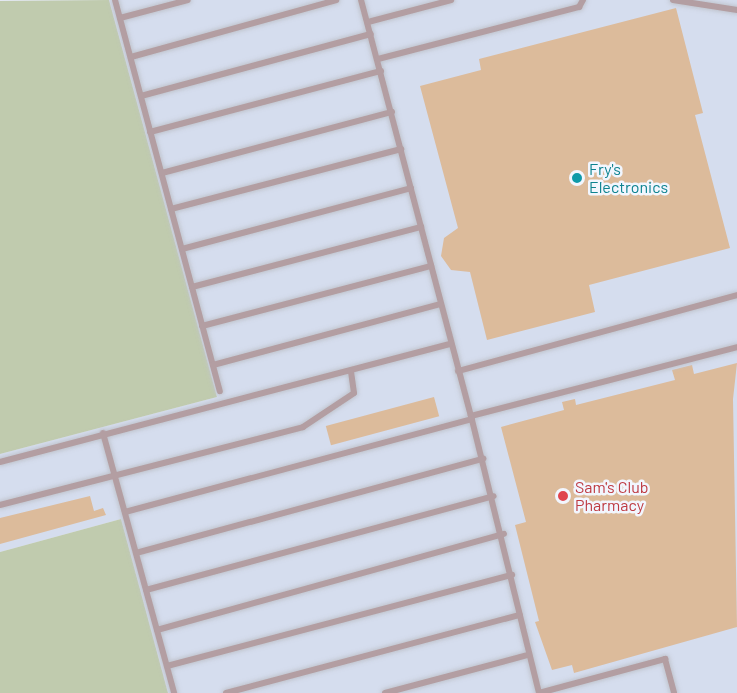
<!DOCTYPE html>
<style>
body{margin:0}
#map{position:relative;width:737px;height:693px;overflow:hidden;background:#e4e9f3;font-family:Barlow,sans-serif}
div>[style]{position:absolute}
.built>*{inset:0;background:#d5ddee}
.green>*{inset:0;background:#c0cbae}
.building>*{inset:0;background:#dcbb9b;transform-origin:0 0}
.roads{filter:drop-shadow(0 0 2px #c1c5ce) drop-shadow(0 0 2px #c1c5ce)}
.service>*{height:6px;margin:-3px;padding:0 3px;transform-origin:3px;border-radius:3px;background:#b39ea2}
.dots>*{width:16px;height:16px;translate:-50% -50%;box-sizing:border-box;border:3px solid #f2f6fe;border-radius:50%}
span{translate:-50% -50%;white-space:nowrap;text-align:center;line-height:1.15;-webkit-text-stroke:5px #f2f6fe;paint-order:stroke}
.culture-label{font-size:16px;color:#0d838f}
.left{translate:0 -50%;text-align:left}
.health-label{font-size:16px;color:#be3a42}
</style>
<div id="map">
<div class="built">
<div style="clip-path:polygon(109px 0,737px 0,737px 693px,168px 693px,121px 519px,0 552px,0 454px,217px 397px)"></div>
</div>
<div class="green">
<div style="clip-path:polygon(109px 0,217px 397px,0 454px,0 1px)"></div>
<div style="clip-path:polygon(121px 519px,168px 693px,0 693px,0 552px)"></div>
</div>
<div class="building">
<div style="clip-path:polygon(676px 8px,703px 113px,695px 115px,730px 248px,589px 285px,595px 312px,487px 340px,470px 272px,451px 270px,441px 256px,444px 238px,458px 228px,420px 86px,481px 70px,479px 59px)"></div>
<div style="clip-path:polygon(737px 363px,733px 399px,737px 627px,574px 673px,572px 665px,552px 670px,535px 622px,539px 621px,515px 525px,526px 522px,501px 427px,564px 410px,562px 402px,575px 399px,576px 405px,675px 380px,672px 370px,692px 365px,694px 374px)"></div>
<div style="left:434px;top:397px;width:20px;height:112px;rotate:75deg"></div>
<div style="clip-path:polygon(90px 496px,94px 511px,103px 508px,106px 515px,0 544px,0 518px)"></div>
</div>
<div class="roads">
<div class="service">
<div style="left:115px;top:0;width:405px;rotate:75deg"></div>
<div style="left:361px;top:0;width:430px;rotate:75.2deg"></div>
<div style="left:471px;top:416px;width:275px;rotate:-14.5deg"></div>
<div style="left:673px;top:0;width:65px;rotate:8.9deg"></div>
<div style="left:120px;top:18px;width:70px;rotate:-14.8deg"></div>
<div style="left:368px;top:22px;width:86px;rotate:-14.8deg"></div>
<div style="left:131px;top:57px;width:213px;rotate:-15.5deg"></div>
<div style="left:378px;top:59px;width:208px;rotate:-14.5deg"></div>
<div style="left:579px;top:7px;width:8px;rotate:-60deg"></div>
<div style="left:141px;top:96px;width:238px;rotate:-15.1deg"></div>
<div style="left:150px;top:132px;width:239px;rotate:-14.8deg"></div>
<div style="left:162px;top:173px;width:238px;rotate:-14.9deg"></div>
<div style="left:171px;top:209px;width:238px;rotate:-14.6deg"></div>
<div style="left:182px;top:249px;width:237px;rotate:-14.9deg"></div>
<div style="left:192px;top:287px;width:237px;rotate:-14.7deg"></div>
<div style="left:202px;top:326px;width:237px;rotate:-14.7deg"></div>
<div style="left:213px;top:365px;width:236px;rotate:-15deg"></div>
<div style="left:458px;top:371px;width:289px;rotate:-15.2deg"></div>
<div style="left:471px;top:416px;width:285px;rotate:76.2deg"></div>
<div style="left:103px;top:433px;width:270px;rotate:74.7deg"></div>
<div style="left:0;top:462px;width:466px;rotate:-14.7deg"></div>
<div style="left:0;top:505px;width:313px;rotate:-14.4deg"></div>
<div style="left:303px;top:427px;width:61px;rotate:-33.7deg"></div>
<div style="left:354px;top:393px;width:22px;rotate:-98deg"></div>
<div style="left:125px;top:512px;width:359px;rotate:-15deg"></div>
<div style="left:136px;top:553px;width:360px;rotate:-15.2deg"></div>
<div style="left:146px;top:590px;width:360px;rotate:-15.1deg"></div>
<div style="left:157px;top:630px;width:360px;rotate:-15.5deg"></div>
<div style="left:167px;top:666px;width:357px;rotate:-14.8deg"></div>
<div style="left:226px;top:693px;width:304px;rotate:-14.9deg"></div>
<div style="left:385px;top:693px;width:148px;rotate:-14.9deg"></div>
<div style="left:539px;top:693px;width:131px;rotate:-15.1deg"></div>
<div style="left:665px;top:659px;width:35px;rotate:75deg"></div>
</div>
</div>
<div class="dots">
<div style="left:577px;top:178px;background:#0f9aa8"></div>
<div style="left:563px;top:496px;background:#e0444e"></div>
</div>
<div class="culture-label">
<span class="left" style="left:589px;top:178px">Fry's<br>Electronics</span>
</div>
<div class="health-label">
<span class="left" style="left:575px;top:496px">Sam's Club<br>Pharmacy</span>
</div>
</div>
